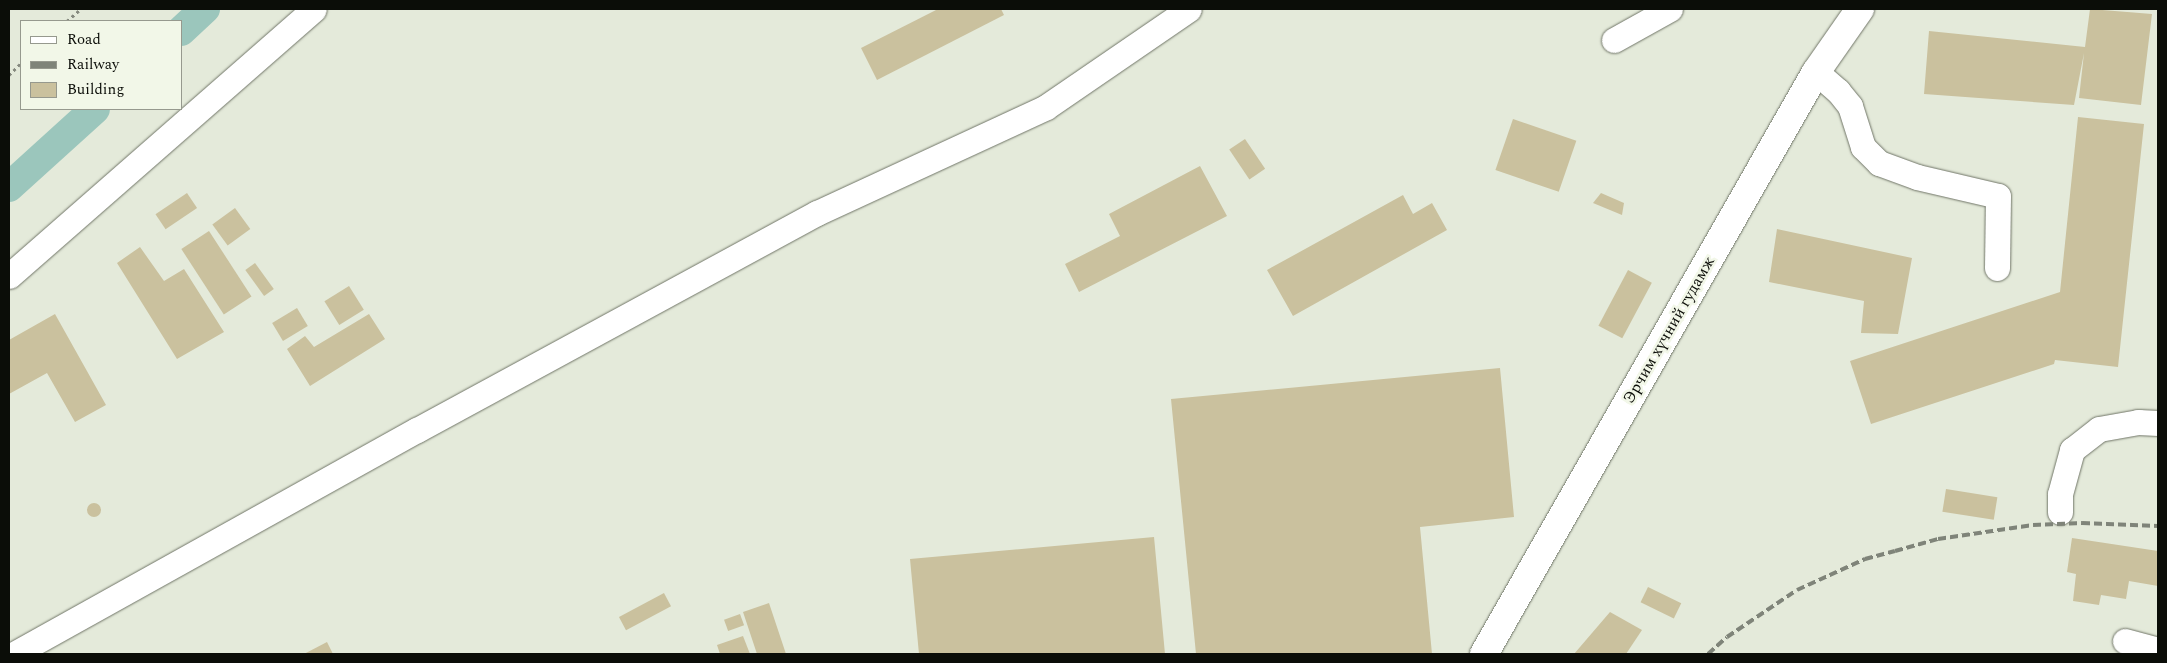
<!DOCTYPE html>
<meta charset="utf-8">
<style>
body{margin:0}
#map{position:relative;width:2167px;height:663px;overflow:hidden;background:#e4eada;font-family:Spectral,serif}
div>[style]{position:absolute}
.river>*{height:30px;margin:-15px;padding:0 15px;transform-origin:15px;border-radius:15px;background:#9bc6bc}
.building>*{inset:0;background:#cac19e;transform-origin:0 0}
.round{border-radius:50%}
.path>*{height:3px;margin-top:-1.5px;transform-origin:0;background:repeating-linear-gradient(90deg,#85897e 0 2.5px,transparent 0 6.5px)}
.roads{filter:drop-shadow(0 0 1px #707567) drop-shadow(0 0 1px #707567)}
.minor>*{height:25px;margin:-12.5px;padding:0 12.5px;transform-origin:12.5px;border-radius:12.5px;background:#fff}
.major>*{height:28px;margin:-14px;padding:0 14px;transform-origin:14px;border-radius:14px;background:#fff}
.rail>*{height:4px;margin-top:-2px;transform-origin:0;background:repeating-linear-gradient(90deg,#7f8479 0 8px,transparent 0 12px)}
span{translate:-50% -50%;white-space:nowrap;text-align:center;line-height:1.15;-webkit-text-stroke:5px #f2f7e8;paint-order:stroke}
.street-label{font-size:16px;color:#0b0d08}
.frame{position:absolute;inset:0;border:10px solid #0b0d08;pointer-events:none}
.legend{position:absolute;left:20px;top:20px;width:162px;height:90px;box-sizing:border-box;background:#f2f7e8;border:1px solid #96998e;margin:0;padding:6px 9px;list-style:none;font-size:15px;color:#0b0d08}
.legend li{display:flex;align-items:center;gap:10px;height:25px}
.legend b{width:25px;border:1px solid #96998e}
</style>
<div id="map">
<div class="river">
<div style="left:181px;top:31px;width:33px;rotate:-43deg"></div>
<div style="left:9px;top:187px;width:116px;rotate:-42.2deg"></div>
</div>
<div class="building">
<div style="clip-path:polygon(938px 9px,1001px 9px,1004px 15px,877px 80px,861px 48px)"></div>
<div style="clip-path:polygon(2090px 9px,2152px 14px,2141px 105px,2079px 98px,2084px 53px,2074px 105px,1924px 94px,1929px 31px,2085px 47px)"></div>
<div style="clip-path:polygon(2078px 117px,2144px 124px,2118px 367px,2055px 360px,2054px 364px,1871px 424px,1850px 361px,2060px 292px)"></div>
<div style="left:1513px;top:119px;width:67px;height:54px;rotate:19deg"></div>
<div style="left:1245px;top:139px;width:36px;height:19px;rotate:56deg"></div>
<div style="clip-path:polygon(1200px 166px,1227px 216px,1079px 292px,1065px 264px,1120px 236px,1109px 214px)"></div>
<div style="left:187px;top:193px;width:18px;height:38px;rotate:56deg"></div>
<div style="clip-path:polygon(1601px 193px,1624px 203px,1622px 215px,1593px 203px)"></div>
<div style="clip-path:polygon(1403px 195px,1413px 214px,1432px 203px,1447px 230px,1293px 316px,1267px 270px)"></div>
<div style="left:235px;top:208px;width:26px;height:28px;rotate:54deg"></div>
<div style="clip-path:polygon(1777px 229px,1912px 258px,1898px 334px,1861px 333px,1864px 301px,1769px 282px)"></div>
<div style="left:209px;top:231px;width:78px;height:33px;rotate:57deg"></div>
<div style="clip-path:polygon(140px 247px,164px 281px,184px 269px,224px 332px,177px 359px,117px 263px)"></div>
<div style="left:255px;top:263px;width:32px;height:12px;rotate:54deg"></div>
<div style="left:1628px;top:270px;width:27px;height:63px;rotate:28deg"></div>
<div style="left:349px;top:286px;width:28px;height:29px;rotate:58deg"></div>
<div style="left:297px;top:308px;width:21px;height:29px;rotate:59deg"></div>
<div style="clip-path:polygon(55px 314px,106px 405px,75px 422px,47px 373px,9px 394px,9px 340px)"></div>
<div style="clip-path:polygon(369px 314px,385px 339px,310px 386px,287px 349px,305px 336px,314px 347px)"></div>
<div style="clip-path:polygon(1500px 368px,1514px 517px,1420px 527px,1432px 654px,1196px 654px,1171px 399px)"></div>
<div style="left:1946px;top:489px;width:52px;height:23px;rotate:9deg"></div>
<div class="round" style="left:87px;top:503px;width:14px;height:14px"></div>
<div style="clip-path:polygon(1154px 537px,1165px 654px,919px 654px,910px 559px)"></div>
<div style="clip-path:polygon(2072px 538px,2158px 551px,2158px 586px,2129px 581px,2126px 599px,2101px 595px,2099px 605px,2073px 601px,2076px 574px,2067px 572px)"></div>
<div style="left:1648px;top:587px;width:37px;height:17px;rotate:26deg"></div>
<div style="left:664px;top:593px;width:15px;height:51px;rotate:62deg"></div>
<div style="clip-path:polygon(769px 603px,786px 654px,757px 654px,743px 612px)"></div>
<div style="clip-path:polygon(1610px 612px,1642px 630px,1626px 654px,1574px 654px)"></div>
<div style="left:740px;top:614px;width:12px;height:17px;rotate:70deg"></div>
<div style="clip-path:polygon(743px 636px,750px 654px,720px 654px,717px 645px)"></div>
<div style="clip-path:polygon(327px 642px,333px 654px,304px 654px)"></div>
</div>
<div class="path">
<div style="left:67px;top:21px;width:18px;rotate:-41deg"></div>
<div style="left:9px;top:75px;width:17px;rotate:-45deg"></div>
</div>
<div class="roads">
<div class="minor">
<div style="left:1614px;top:40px;width:64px;rotate:-29deg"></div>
<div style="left:1816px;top:72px;width:29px;rotate:41deg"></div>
<div style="left:1838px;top:91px;width:19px;rotate:51deg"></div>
<div style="left:1850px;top:106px;width:43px;rotate:72.4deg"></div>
<div style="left:1863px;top:147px;width:23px;rotate:45deg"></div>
<div style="left:1879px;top:163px;width:40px;rotate:20.2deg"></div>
<div style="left:1917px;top:177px;width:83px;rotate:13.2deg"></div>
<div style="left:1998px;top:196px;width:72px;rotate:90.8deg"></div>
<div style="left:9px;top:276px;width:405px;rotate:-41.2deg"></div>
<div style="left:2060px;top:512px;width:18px;rotate:-90deg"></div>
<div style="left:2060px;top:494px;width:46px;rotate:-74.7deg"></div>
<div style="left:2072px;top:450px;width:34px;rotate:-38deg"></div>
<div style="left:2099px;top:429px;width:40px;rotate:-10deg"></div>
<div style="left:2138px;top:422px;width:20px;rotate:3deg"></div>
<div style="left:2125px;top:641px;width:34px;rotate:15deg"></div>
<div style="left:14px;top:654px;width:461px;rotate:-29.1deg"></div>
<div style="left:417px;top:430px;width:455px;rotate:-28.5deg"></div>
<div style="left:817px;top:213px;width:252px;rotate:-24.8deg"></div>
<div style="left:1046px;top:107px;width:173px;rotate:-34.4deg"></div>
</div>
<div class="major">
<div style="left:1484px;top:654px;width:670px;rotate:-60.3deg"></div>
<div style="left:1816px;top:72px;width:77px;rotate:-55.1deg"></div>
</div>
</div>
<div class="rail">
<div style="left:1708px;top:654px;width:25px;rotate:-42deg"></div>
<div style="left:1727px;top:637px;width:84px;rotate:-33.9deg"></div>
<div style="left:1797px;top:590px;width:75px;rotate:-24.5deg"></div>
<div style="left:1865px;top:559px;width:31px;rotate:-15deg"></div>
<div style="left:1895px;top:551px;width:45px;rotate:-15.6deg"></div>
<div style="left:1938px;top:539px;width:96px;rotate:-8.4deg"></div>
<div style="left:2033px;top:525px;width:49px;rotate:-2.3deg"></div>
<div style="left:2082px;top:523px;width:76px;rotate:2.3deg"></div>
</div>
<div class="street-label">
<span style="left:1669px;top:330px;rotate:-60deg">Эрчим хүчний гудамж</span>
</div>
<div class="frame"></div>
<ul class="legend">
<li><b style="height:6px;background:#fff"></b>Road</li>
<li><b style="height:6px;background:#7f8479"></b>Railway</li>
<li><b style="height:14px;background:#cac19e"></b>Building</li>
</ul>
</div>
